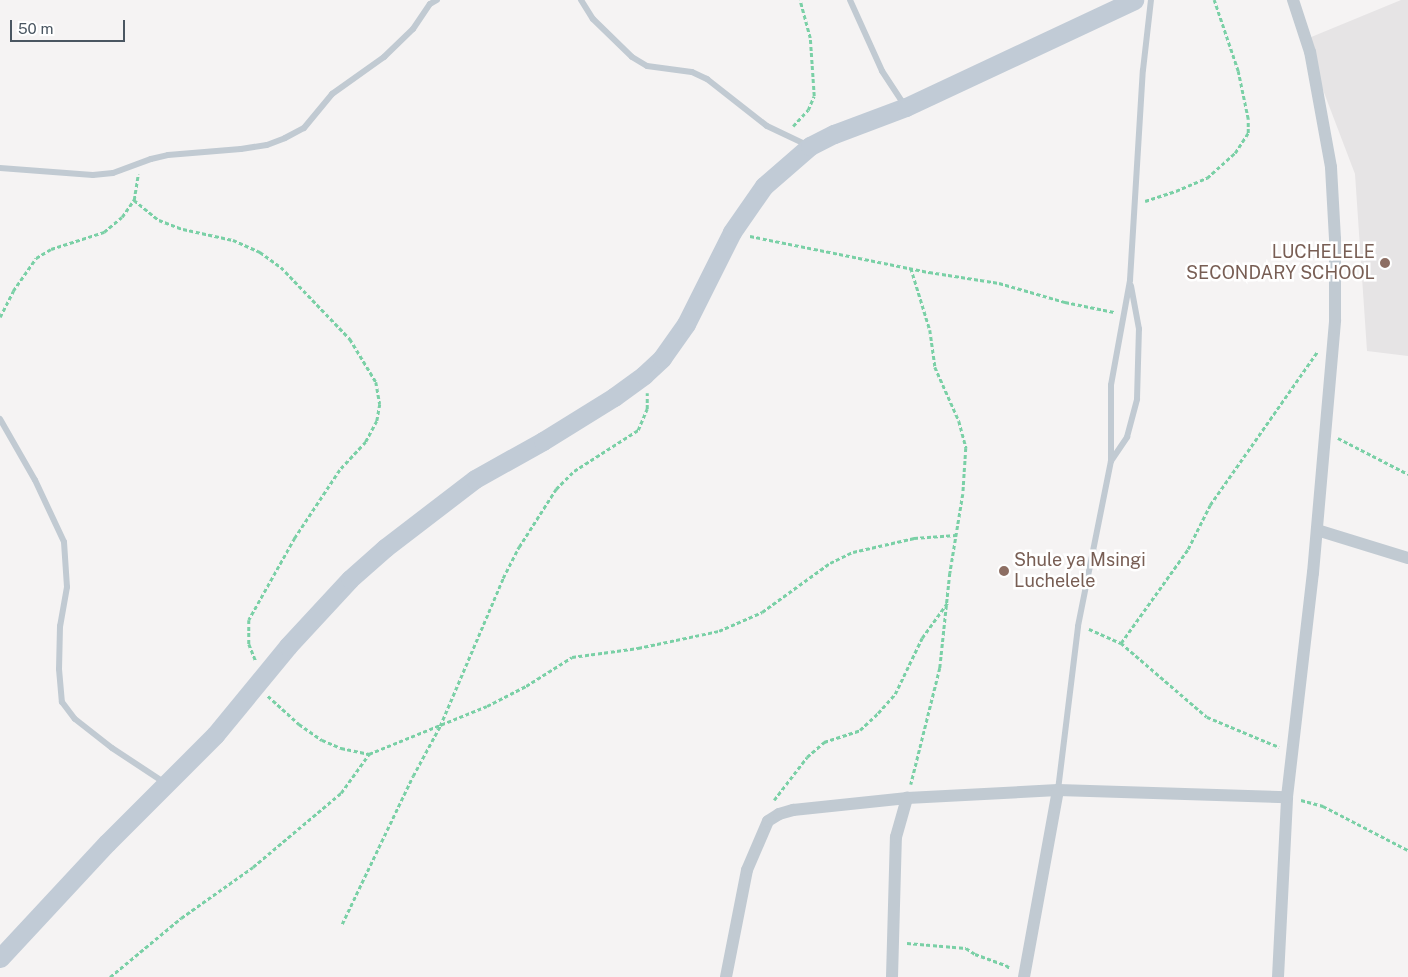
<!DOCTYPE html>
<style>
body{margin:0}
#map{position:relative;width:1408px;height:977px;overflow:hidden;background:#f5f3f3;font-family:"Public Sans",sans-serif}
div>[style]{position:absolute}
.education>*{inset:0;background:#e6e4e5}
.path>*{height:2.5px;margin-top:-1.25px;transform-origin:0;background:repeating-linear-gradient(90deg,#7ad0a6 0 4px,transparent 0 6.5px)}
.lane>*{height:6px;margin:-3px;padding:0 3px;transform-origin:3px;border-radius:3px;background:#c1cad2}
.street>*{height:12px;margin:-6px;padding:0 6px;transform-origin:6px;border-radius:6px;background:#c1cad2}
.secondary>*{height:19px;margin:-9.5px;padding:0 9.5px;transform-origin:9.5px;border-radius:9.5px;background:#c1cbd6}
.dots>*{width:14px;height:14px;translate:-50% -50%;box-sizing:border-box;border:2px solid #fff;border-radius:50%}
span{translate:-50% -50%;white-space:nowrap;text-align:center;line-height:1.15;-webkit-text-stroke:5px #fff;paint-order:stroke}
.education-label{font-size:18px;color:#785e54}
.right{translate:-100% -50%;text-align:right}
.left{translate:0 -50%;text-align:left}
.scale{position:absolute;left:10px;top:20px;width:115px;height:22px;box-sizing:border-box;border:2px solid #4a5661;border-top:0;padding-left:6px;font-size:15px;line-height:18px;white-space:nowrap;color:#4a5661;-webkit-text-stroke:4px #fff;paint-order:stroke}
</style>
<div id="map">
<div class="education">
<div style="clip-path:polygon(1401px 0,1408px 0,1408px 356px,1367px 351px,1355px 174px,1304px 40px)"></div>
</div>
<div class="path">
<div style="left:793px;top:126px;width:22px;rotate:-47deg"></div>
<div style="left:808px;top:110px;width:15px;rotate:-67deg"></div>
<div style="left:814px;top:96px;width:58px;rotate:-93.9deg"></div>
<div style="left:810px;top:38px;width:39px;rotate:-105deg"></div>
<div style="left:134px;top:200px;width:32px;rotate:39deg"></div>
<div style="left:159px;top:220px;width:26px;rotate:21deg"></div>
<div style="left:183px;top:229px;width:51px;rotate:12.4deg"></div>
<div style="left:233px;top:240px;width:30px;rotate:24deg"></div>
<div style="left:260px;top:252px;width:26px;rotate:36deg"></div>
<div style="left:281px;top:267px;width:100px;rotate:46.2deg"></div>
<div style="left:350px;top:339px;width:50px;rotate:58.8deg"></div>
<div style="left:376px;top:382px;width:22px;rotate:80deg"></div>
<div style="left:380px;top:404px;width:17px;rotate:100deg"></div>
<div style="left:377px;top:421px;width:24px;rotate:118deg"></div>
<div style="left:366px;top:442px;width:38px;rotate:133deg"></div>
<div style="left:340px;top:470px;width:82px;rotate:123.5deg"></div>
<div style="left:295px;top:538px;width:94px;rotate:119.3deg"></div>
<div style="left:249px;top:620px;width:24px;rotate:90deg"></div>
<div style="left:249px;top:644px;width:18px;rotate:68deg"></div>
<div style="left:1145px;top:201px;width:33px;rotate:-18deg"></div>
<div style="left:1176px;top:191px;width:34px;rotate:-23deg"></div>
<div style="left:1207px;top:178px;width:38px;rotate:-42deg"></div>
<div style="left:1235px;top:153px;width:24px;rotate:-57deg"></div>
<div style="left:1248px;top:133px;width:14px;rotate:-90deg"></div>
<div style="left:1248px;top:119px;width:49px;rotate:-101.8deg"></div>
<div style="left:1238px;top:71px;width:75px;rotate:-108.7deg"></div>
<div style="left:750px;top:236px;width:183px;rotate:11.4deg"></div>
<div style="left:929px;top:272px;width:71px;rotate:8.9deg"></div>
<div style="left:999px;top:283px;width:69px;rotate:16.1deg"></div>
<div style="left:1065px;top:302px;width:50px;rotate:11.5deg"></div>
<div style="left:911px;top:268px;width:65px;rotate:73deg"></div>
<div style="left:930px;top:330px;width:37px;rotate:82deg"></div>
<div style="left:935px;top:367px;width:59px;rotate:66deg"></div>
<div style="left:959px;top:421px;width:28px;rotate:75deg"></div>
<div style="left:966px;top:448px;width:46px;rotate:93.7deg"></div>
<div style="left:963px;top:494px;width:80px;rotate:99.3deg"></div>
<div style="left:950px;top:573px;width:96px;rotate:96deg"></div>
<div style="left:940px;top:668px;width:120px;rotate:104deg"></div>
<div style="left:0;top:317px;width:29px;rotate:-63deg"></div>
<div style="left:13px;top:291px;width:40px;rotate:-55.1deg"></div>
<div style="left:36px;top:258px;width:17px;rotate:-31deg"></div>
<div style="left:51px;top:249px;width:56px;rotate:-17.8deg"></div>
<div style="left:104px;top:232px;width:23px;rotate:-40deg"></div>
<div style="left:122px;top:217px;width:21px;rotate:-55deg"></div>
<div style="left:134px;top:200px;width:26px;rotate:-81deg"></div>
<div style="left:1338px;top:438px;width:79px;rotate:27.2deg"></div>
<div style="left:1089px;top:629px;width:35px;rotate:24deg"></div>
<div style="left:1121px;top:643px;width:113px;rotate:40.7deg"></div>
<div style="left:1207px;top:717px;width:78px;rotate:22.6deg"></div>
<div style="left:1121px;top:643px;width:115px;rotate:-54.5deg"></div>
<div style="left:1188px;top:549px;width:49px;rotate:-63.4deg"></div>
<div style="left:1210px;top:505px;width:187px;rotate:-55deg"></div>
<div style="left:268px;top:696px;width:42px;rotate:42.1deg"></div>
<div style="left:299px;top:724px;width:28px;rotate:35deg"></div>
<div style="left:322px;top:740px;width:21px;rotate:23deg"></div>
<div style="left:341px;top:748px;width:29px;rotate:12deg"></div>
<div style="left:369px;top:754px;width:127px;rotate:-22.1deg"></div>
<div style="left:487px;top:706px;width:44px;rotate:-27.1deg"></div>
<div style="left:526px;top:686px;width:54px;rotate:-32.2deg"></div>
<div style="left:572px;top:657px;width:67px;rotate:-7.8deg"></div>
<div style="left:638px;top:648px;width:83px;rotate:-11.9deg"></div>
<div style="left:719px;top:631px;width:47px;rotate:-23.8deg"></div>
<div style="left:762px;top:612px;width:84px;rotate:-35.8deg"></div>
<div style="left:830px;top:563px;width:25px;rotate:-26deg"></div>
<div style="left:853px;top:552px;width:63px;rotate:-12.9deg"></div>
<div style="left:914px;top:538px;width:42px;rotate:-4.1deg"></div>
<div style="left:774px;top:800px;width:54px;rotate:-52.5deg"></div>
<div style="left:807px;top:757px;width:23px;rotate:-41deg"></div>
<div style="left:824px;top:742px;width:38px;rotate:-18deg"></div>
<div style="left:860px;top:730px;width:25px;rotate:-43deg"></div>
<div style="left:878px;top:713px;width:25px;rotate:-48deg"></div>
<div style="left:895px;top:694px;width:62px;rotate:-64.3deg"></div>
<div style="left:922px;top:638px;width:44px;rotate:-54.2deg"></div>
<div style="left:1301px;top:800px;width:23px;rotate:15deg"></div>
<div style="left:1323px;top:806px;width:96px;rotate:27.4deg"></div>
<div style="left:342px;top:924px;width:164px;rotate:-64.4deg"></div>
<div style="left:413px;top:776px;width:57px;rotate:-61.6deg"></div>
<div style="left:440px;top:726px;width:161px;rotate:-66.9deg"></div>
<div style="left:503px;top:578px;width:35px;rotate:-63deg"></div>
<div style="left:519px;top:547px;width:69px;rotate:-57.5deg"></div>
<div style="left:556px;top:489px;width:25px;rotate:-45deg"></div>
<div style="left:574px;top:471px;width:76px;rotate:-32.6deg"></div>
<div style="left:638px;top:430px;width:23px;rotate:-67deg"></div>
<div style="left:647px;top:409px;width:16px;rotate:-90deg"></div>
<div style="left:907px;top:943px;width:59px;rotate:4.8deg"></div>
<div style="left:966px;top:948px;width:11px;rotate:34deg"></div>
<div style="left:975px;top:954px;width:33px;rotate:20deg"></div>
<div style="left:1006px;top:965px;width:6px;rotate:39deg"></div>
<div style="left:110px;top:977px;width:92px;rotate:-39.7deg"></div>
<div style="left:181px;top:918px;width:88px;rotate:-35.3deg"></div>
<div style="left:253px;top:867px;width:115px;rotate:-40.1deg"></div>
<div style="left:341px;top:793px;width:48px;rotate:-54.3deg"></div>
</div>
<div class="lane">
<div style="left:581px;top:0;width:22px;rotate:58deg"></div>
<div style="left:593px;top:19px;width:54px;rotate:44.3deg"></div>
<div style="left:632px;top:57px;width:17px;rotate:31deg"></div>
<div style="left:647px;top:66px;width:45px;rotate:7.6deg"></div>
<div style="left:692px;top:72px;width:17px;rotate:25deg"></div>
<div style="left:707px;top:79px;width:76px;rotate:38.1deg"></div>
<div style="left:767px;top:126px;width:44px;rotate:25.4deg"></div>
<div style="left:850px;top:0;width:78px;rotate:65.7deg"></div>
<div style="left:882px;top:71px;width:42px;rotate:56.7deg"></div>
<div style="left:0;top:168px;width:93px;rotate:4.3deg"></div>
<div style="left:93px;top:175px;width:20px;rotate:-6deg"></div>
<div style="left:113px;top:173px;width:40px;rotate:-20.2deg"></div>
<div style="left:151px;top:159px;width:17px;rotate:-13deg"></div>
<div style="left:168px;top:155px;width:73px;rotate:-4.7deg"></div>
<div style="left:241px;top:149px;width:26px;rotate:-9deg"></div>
<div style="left:267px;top:145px;width:19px;rotate:-21deg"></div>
<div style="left:285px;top:138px;width:21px;rotate:-28deg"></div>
<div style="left:304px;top:128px;width:44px;rotate:-50.5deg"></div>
<div style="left:332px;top:94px;width:64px;rotate:-35.4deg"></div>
<div style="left:384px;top:57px;width:40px;rotate:-44deg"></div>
<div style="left:413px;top:29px;width:30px;rotate:-56deg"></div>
<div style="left:430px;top:4px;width:8px;rotate:-30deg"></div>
<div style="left:0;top:419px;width:70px;rotate:60.2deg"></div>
<div style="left:35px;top:480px;width:68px;rotate:64.9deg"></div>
<div style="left:64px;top:542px;width:45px;rotate:86.2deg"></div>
<div style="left:67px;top:587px;width:40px;rotate:100deg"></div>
<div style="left:60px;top:626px;width:43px;rotate:91.3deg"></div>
<div style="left:59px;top:669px;width:33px;rotate:85deg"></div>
<div style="left:62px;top:702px;width:21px;rotate:53deg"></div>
<div style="left:75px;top:719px;width:47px;rotate:38.1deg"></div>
<div style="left:112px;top:748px;width:64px;rotate:33.4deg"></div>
<div style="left:1111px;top:461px;width:29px;rotate:-56deg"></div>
<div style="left:1127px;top:437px;width:39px;rotate:-75deg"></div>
<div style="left:1137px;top:399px;width:70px;rotate:-88.4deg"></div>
<div style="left:1139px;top:329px;width:44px;rotate:-100.5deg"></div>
<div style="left:1058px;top:790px;width:165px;rotate:-83deg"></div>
<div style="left:1078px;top:626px;width:168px;rotate:-78.7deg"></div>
<div style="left:1111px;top:461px;width:76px;rotate:-90deg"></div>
<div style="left:1111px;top:385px;width:107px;rotate:-79.7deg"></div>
<div style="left:1130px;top:280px;width:210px;rotate:-86.5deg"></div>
<div style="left:1143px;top:70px;width:70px;rotate:-83.5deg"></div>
</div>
<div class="street">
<div style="left:1317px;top:530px;width:95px;rotate:17.1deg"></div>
<div style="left:726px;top:977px;width:109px;rotate:-78.9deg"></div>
<div style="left:747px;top:870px;width:53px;rotate:-66.8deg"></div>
<div style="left:768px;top:821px;width:13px;rotate:-32deg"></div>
<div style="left:779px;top:814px;width:15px;rotate:-16deg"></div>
<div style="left:793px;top:810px;width:115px;rotate:-6deg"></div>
<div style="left:907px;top:798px;width:151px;rotate:-3deg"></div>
<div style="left:1058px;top:790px;width:229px;rotate:1.8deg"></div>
<div style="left:892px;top:977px;width:140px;rotate:-88.4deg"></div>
<div style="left:896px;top:837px;width:41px;rotate:-74.2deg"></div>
<div style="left:1024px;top:977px;width:190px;rotate:-79.7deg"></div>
<div style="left:1278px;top:977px;width:180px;rotate:-87.1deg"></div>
<div style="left:1287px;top:797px;width:226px;rotate:-83.4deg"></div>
<div style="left:1313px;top:573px;width:254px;rotate:-85deg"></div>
<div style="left:1335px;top:320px;width:81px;rotate:-90deg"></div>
<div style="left:1335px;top:239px;width:72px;rotate:-93.2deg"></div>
<div style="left:1331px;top:167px;width:117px;rotate:-100.3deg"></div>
<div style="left:1310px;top:52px;width:55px;rotate:-108.1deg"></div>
</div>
<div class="secondary">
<div style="left:0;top:958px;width:157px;rotate:-47.1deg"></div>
<div style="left:107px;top:843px;width:153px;rotate:-45deg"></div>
<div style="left:215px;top:735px;width:115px;rotate:-50.6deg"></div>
<div style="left:288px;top:646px;width:91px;rotate:-47.2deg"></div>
<div style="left:350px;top:579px;width:47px;rotate:-41.5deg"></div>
<div style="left:385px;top:548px;width:113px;rotate:-37.5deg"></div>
<div style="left:475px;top:479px;width:78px;rotate:-29.2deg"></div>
<div style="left:543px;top:441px;width:84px;rotate:-31.8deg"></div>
<div style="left:614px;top:397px;width:37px;rotate:-36deg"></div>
<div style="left:644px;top:375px;width:25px;rotate:-43deg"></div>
<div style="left:662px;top:358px;width:42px;rotate:-54.8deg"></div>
<div style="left:686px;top:324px;width:103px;rotate:-63.4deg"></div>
<div style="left:732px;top:232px;width:56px;rotate:-55.2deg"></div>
<div style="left:764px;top:186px;width:61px;rotate:-41deg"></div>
<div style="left:810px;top:146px;width:27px;rotate:-27deg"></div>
<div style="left:834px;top:134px;width:77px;rotate:-20.6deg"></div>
<div style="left:906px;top:107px;width:252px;rotate:-25.1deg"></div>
</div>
<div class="dots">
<div style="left:1385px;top:263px;background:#8d6e63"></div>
<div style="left:1004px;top:571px;background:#8d6e63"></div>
</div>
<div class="education-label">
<span class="right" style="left:1375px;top:263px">LUCHELELE<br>SECONDARY SCHOOL</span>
<span class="left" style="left:1014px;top:571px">Shule ya Msingi<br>Luchelele</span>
</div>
<div class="scale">50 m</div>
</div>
